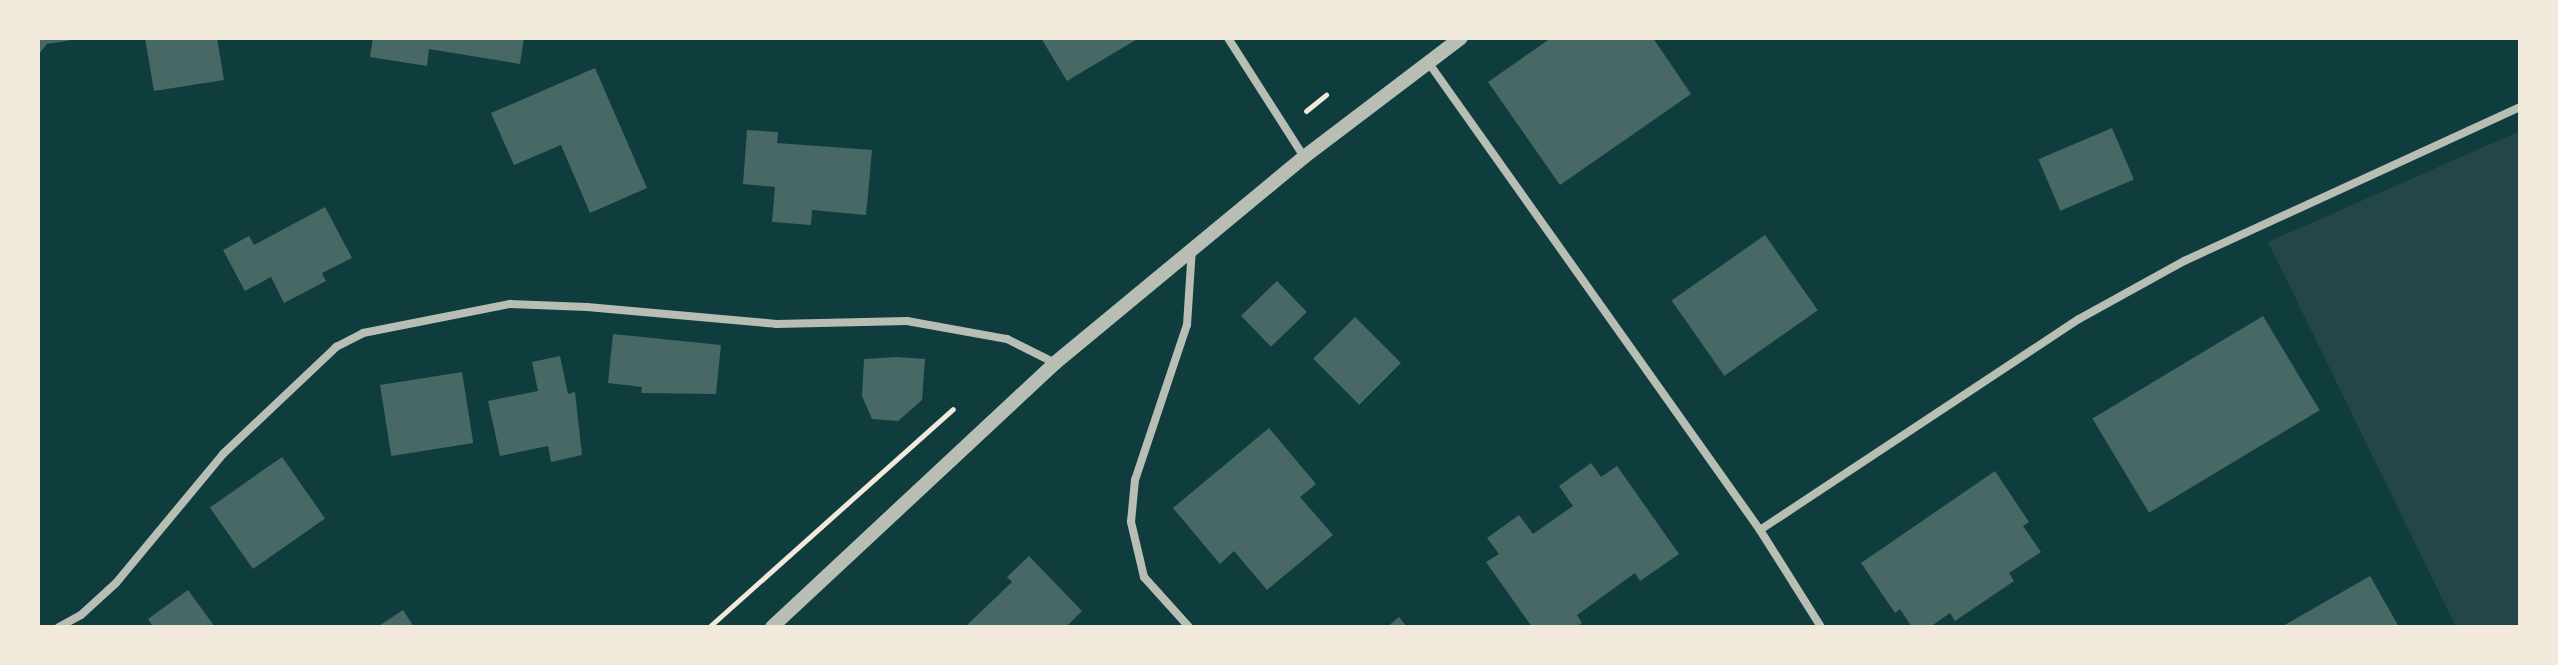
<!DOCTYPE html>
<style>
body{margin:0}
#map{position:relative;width:2558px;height:665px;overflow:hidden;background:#0f3d3e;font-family:Commissioner,sans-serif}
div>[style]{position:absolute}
.green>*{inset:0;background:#244646}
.building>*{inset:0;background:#486865;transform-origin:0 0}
.path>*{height:5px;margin:-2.5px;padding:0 2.5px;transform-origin:2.5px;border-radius:2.5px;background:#f1e9da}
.minor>*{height:8px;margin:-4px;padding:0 4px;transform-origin:4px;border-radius:4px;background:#b8beb3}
.tertiary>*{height:14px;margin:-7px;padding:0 7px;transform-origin:7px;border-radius:7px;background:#b8beb3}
span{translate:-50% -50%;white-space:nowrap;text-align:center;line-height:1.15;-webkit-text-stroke:6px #f1e9da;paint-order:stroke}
.frame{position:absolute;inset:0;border:40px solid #f1e9da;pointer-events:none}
</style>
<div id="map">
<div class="green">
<div style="clip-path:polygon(2520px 131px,2520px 627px,2456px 627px,2268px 242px)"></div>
</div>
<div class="building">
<div style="clip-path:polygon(38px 38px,72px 38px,72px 40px,47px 44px,38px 55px)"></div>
<div style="clip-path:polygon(145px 38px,217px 38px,224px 80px,154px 91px)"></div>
<div style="clip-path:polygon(373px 38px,524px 38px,520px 64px,429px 49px,427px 66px,370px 57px)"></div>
<div style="clip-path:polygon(1041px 38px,1139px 38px,1067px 81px)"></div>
<div style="clip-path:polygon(1551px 38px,1653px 38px,1691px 94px,1560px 185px,1488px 82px)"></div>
<div style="clip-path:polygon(595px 68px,647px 188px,590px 213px,561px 145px,514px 165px,491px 113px)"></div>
<div style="left:2112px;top:128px;width:56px;height:80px;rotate:67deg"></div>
<div style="clip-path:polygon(747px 130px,778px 132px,777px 143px,872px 150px,866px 215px,812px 210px,811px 225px,772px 222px,775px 187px,743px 184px)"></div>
<div style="clip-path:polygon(325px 207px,352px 258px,322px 273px,326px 281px,284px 303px,271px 277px,245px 291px,223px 250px,249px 236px,254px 245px)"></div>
<div style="left:1765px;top:235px;width:92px;height:114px;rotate:55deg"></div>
<div style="left:1277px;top:281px;width:43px;height:50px;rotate:46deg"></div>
<div style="left:2263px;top:316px;width:110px;height:199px;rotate:59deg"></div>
<div style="left:1355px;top:317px;width:65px;height:59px;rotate:45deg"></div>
<div style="clip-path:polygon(613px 334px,721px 345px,716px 394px,641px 393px,642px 387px,608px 383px)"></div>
<div style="clip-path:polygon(560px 356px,568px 394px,575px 392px,582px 455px,551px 462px,548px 446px,500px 456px,488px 401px,538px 391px,532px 362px)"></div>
<div style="clip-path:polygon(897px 357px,925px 359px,922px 400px,898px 421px,872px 419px,862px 396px,864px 359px)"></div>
<div style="left:462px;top:372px;width:72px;height:83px;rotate:81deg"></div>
<div style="clip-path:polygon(1269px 428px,1316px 484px,1300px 497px,1333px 535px,1267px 590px,1234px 551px,1220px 564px,1173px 508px)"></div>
<div style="left:282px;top:457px;width:75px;height:88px;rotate:55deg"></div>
<div style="clip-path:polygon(1591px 463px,1601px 477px,1617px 466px,1679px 554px,1640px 581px,1635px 573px,1577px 615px,1582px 623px,1576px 627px,1532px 627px,1486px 562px,1499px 554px,1487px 538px,1519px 515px,1533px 534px,1573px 506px,1559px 486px)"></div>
<div style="clip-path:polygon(1995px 471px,2029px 522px,2023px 526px,2041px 552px,2009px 573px,2014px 581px,1955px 621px,1950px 613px,1930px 627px,1912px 627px,1900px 609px,1895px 613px,1861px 563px)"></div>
<div style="clip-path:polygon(1029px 556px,1082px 611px,1066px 627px,965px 627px,1012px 582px,1007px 577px)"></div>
<div style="clip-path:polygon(2370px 576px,2399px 627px,2281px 627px)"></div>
<div style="clip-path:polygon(188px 590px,215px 627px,153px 627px,148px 619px)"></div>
<div style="clip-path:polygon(403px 610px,414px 627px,377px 627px)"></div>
<div style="clip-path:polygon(1399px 617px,1407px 627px,1387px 627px)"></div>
</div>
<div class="path">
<div style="left:1306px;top:111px;width:26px;rotate:-39deg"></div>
<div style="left:709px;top:627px;width:327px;rotate:-41.8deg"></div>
</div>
<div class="minor">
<div style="left:1228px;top:38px;width:141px;rotate:57.4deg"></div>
<div style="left:1428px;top:62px;width:574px;rotate:54.65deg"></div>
<div style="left:1760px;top:530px;width:382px;rotate:-33.5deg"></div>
<div style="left:2079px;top:319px;width:120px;rotate:-28.9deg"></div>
<div style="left:2184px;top:261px;width:370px;rotate:-24.6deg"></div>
<div style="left:1760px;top:530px;width:115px;rotate:57.8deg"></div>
<div style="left:59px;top:627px;width:25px;rotate:-29deg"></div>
<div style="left:81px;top:615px;width:47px;rotate:-42.4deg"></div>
<div style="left:116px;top:583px;width:168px;rotate:-50.3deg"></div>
<div style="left:223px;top:454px;width:156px;rotate:-43.4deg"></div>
<div style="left:336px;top:347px;width:30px;rotate:-27deg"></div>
<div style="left:363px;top:333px;width:150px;rotate:-11.2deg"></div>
<div style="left:510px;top:304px;width:77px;rotate:2.2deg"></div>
<div style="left:587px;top:307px;width:190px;rotate:5.1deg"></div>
<div style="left:776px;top:324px;width:131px;rotate:-1.3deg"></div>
<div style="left:907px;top:321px;width:102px;rotate:10.2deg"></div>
<div style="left:1007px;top:339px;width:54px;rotate:26.6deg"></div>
<div style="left:1189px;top:627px;width:67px;rotate:-132deg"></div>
<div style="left:1144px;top:577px;width:57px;rotate:-103.3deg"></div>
<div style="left:1131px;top:522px;width:42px;rotate:-84.6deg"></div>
<div style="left:1135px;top:480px;width:163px;rotate:-71.5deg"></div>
<div style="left:1187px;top:325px;width:77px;rotate:-86.3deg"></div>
</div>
<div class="tertiary">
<div style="left:772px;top:627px;width:387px;rotate:-43deg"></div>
<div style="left:1055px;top:363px;width:323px;rotate:-39.6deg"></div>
<div style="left:1304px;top:157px;width:197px;rotate:-37.2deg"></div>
</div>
<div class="frame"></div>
</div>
